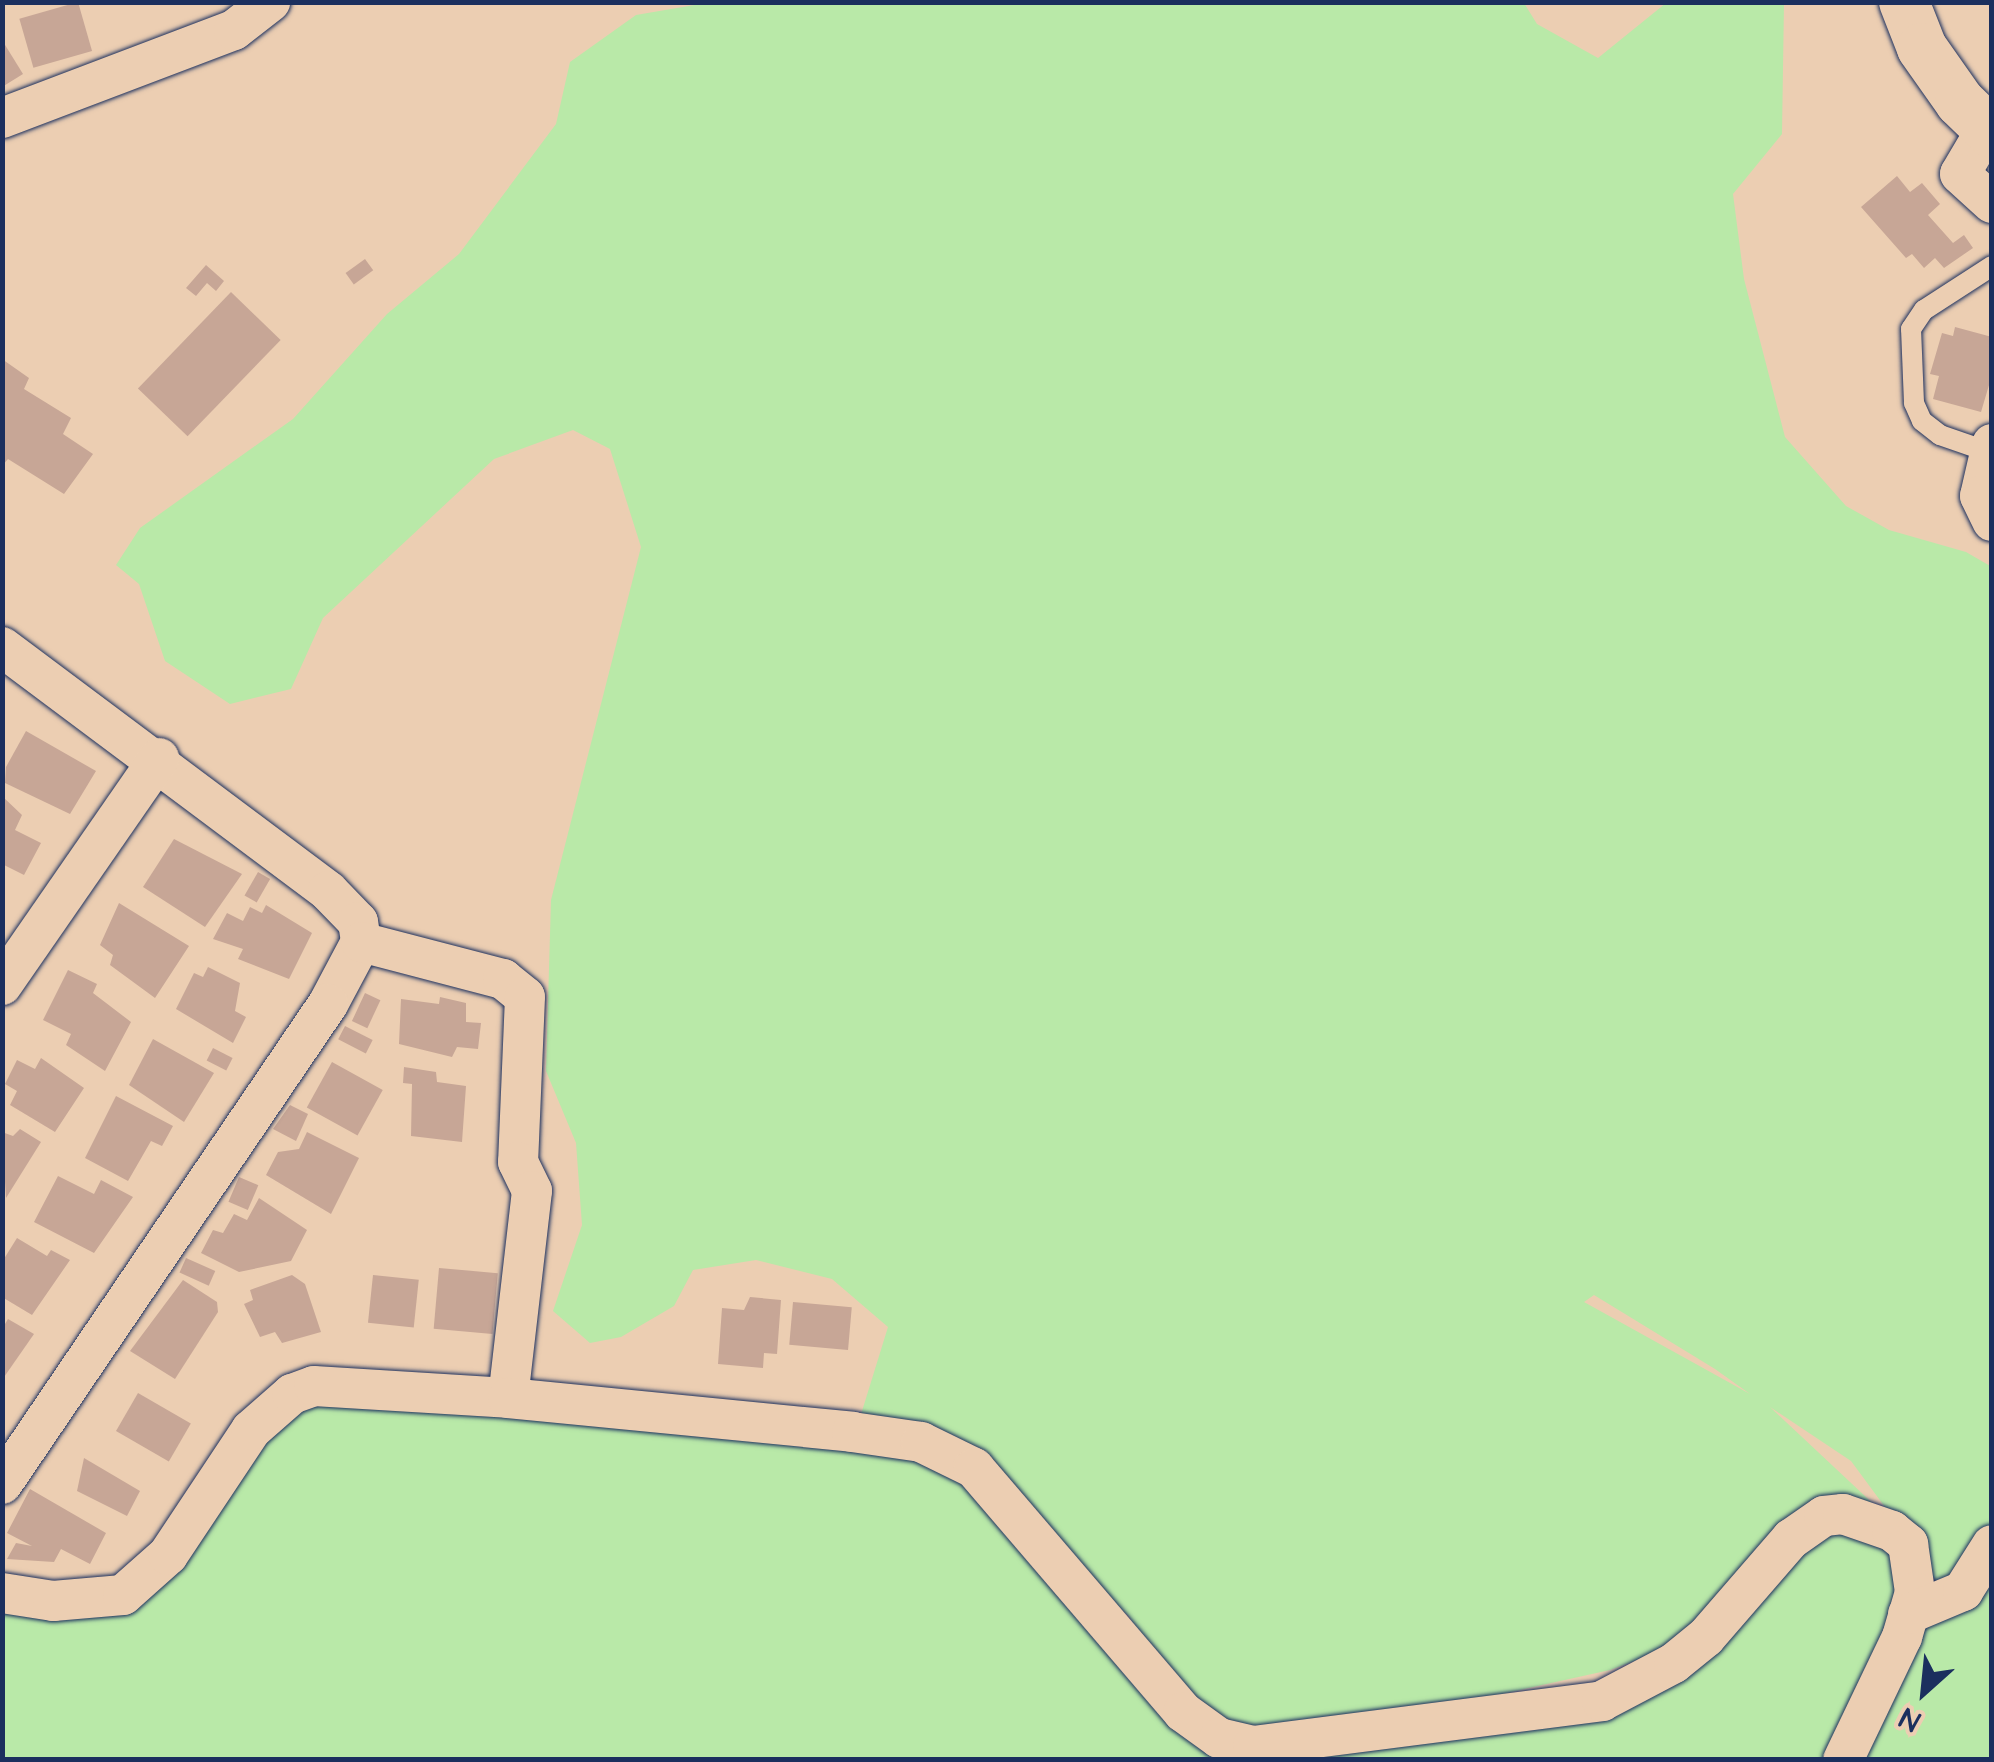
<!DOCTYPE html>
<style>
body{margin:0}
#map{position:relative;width:1994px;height:1762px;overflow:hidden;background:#ecceb2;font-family:"Architects Daughter",sans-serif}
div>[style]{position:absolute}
.green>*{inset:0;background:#b9e9a8}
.building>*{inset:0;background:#c7a696;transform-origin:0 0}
.roads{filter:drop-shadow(0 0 2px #1b2f5e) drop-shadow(0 0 2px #1b2f5e)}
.service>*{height:20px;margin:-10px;padding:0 10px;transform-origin:10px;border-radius:10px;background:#ecceb2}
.minor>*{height:40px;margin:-20px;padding:0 20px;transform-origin:20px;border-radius:20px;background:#ecceb2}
.tertiary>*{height:50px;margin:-25px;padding:0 25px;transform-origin:25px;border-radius:25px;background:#ecceb2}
span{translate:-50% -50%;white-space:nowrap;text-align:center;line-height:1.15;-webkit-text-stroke:8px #ecceb2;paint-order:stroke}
.frame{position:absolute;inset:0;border:5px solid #1b2f5e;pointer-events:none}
.north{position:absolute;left:1874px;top:1642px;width:100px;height:100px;-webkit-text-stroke:8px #ecceb2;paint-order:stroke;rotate:207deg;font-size:28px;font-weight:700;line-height:40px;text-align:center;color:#1b2f5e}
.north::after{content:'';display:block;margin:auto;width:35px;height:45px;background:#1b2f5e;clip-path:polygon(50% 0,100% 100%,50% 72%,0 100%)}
</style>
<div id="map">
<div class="green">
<div style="clip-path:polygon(evenodd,712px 2px,1524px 3px,1537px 24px,1598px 58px,1666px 3px,1784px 3px,1782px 134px,1733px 194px,1744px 279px,1785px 437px,1846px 506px,1889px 530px,1966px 552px,1992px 567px,1991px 1540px,1948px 1600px,1904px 1532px,1845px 1519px,1912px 1559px,1832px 1759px,3px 1759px,2px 1614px,123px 1595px,314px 1386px,858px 1424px,888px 1327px,832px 1279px,756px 1260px,693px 1270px,674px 1306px,621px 1337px,590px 1343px,553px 1311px,582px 1225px,576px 1143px,546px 1071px,551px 900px,641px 547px,610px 449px,573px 430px,494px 459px,323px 618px,291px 689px,230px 704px,165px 661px,139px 584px,116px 565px,140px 528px,293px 419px,387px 314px,459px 254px,556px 124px,570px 62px,636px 15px,712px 2px,1594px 1295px,1715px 1369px,1750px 1394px,1584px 1302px,1594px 1295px,712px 2px,1770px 1407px,1851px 1461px,1899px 1526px,1898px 1527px,1770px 1407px,712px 2px,1062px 1562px,1129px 1616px,1165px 1680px,1225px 1729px,1421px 1712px,1610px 1670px,1697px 1638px,1599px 1706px,1216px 1740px,1062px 1562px)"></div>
<div style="clip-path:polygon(1991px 1544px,1991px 1759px,1848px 1760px,1890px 1663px)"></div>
</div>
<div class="building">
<div style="left:78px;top:2px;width:51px;height:61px;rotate:74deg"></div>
<div style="clip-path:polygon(2px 40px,23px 74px,2px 87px)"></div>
<div style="clip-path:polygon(1897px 176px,1910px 192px,1922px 183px,1940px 204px,1928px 215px,1953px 243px,1964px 235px,1973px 248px,1944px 268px,1935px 258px,1924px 268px,1912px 254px,1906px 258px,1861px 207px)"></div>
<div style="left:365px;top:259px;width:14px;height:24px;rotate:54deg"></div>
<div style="clip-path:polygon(206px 265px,224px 281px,216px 291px,207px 283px,196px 296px,186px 288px)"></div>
<div style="left:231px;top:292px;width:69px;height:134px;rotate:44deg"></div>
<div style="clip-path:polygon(1955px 327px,1992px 337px,1992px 375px,1981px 412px,1933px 399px,1939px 376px,1930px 374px,1942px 333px,1953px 336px)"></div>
<div style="clip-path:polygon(2px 359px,29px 378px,24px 389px,71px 418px,63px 434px,93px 454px,64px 494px,8px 459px,2px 466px)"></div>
<div style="clip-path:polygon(26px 731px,96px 771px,70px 814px,5px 783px,6px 767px)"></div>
<div style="clip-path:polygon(2px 796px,22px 815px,15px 830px,41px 843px,24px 875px,2px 864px)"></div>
<div style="clip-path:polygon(174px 839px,242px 874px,205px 927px,143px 887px)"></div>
<div style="left:258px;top:872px;width:14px;height:27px;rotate:30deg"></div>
<div style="clip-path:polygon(119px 903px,189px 946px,155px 998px,110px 965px,113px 955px,100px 945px)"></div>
<div style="clip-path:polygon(266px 905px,312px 933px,289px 979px,238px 959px,243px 949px,213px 939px,227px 913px,243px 921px,250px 907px,262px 913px)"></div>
<div style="clip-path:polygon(208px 967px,240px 983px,235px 1011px,246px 1017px,233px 1043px,176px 1009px,194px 973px,203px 977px)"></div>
<div style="clip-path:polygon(68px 970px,97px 984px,93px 993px,131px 1022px,105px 1071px,66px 1045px,71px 1034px,43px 1020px)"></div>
<div style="left:365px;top:993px;width:17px;height:31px;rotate:25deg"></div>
<div style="clip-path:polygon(440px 997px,466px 1003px,466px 1022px,481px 1023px,478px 1049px,457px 1047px,452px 1057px,399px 1044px,401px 999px,439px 1004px)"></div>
<div style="left:345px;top:1026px;width:31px;height:15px;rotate:27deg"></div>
<div style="clip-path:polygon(153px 1039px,214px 1073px,184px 1122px,129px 1085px)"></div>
<div style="left:213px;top:1048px;width:22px;height:14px;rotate:27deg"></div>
<div style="clip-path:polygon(41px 1058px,84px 1088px,55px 1132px,10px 1105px,17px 1091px,5px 1084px,17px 1060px,35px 1069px)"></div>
<div style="left:332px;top:1062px;width:58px;height:52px;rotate:29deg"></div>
<div style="clip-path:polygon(404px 1067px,436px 1072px,437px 1082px,466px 1086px,462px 1142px,411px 1136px,412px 1084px,403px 1083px)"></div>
<div style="clip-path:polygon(116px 1096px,173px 1126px,162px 1146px,151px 1141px,128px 1181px,85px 1158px)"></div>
<div style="clip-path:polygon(290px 1105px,308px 1114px,296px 1141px,273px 1129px)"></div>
<div style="clip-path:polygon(20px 1129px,41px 1142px,6px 1198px,2px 1132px,13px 1136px)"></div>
<div style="clip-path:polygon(307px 1132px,359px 1158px,331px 1214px,266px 1175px,278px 1152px,299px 1149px)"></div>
<div style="clip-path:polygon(58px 1176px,94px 1194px,101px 1180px,133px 1197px,94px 1253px,34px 1222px)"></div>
<div style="left:239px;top:1177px;width:21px;height:27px;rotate:23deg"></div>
<div style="clip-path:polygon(259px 1198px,307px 1230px,291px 1261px,239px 1272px,201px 1253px,213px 1230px,223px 1233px,234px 1214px,247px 1220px)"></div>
<div style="clip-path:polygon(17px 1238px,47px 1256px,51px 1250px,70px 1260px,32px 1315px,2px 1297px,2px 1262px)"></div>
<div style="left:186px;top:1258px;width:32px;height:16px;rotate:24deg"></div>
<div style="left:439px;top:1268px;width:59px;height:61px;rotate:5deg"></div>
<div style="clip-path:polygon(292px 1275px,305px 1284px,321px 1332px,282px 1343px,275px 1332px,260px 1337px,244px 1304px,253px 1300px,250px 1290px)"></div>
<div style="left:373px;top:1275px;width:46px;height:48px;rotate:6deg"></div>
<div style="clip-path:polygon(183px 1280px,217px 1302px,218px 1312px,175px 1379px,130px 1351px)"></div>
<div style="clip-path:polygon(750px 1297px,781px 1300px,777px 1354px,764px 1353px,763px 1368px,718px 1364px,722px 1308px,744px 1310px)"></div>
<div style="left:793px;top:1302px;width:59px;height:43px;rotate:5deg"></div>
<div style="clip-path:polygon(8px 1319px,34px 1334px,2px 1380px,2px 1329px)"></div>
<div style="left:138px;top:1393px;width:61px;height:44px;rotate:30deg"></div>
<div style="clip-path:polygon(84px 1458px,140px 1491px,127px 1516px,77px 1491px)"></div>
<div style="clip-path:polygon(30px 1489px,106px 1533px,90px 1564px,61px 1549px,54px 1562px,7px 1559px,16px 1543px,32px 1546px,7px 1533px)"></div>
</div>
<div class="roads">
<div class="service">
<div style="left:1989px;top:452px;width:52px;rotate:-160.9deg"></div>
<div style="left:1940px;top:435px;width:23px;rotate:-142deg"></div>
<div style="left:1922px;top:421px;width:20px;rotate:-114deg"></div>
<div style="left:1914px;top:403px;width:74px;rotate:-92.3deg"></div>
<div style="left:1911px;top:329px;width:23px;rotate:-56deg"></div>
<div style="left:1924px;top:310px;width:81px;rotate:-32.9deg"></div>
</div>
<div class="minor">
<div style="left:2px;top:118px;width:248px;rotate:-20.8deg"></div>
<div style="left:234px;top:30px;width:46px;rotate:-37.9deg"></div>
<div style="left:1987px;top:128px;width:53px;rotate:120.4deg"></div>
<div style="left:1960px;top:174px;width:43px;rotate:42.2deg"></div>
<div style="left:1992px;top:444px;width:53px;rotate:103deg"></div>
<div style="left:1980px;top:496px;width:28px;rotate:64deg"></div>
<div style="left:2px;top:647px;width:407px;rotate:36.8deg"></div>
<div style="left:328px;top:891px;width:43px;rotate:45.9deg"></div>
<div style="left:358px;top:922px;width:20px;rotate:81deg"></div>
<div style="left:361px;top:942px;width:70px;rotate:118deg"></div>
<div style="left:328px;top:1004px;width:580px;rotate:124.18deg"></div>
<div style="left:361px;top:942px;width:147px;rotate:14.6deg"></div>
<div style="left:503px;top:979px;width:28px;rotate:39deg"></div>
<div style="left:525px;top:997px;width:165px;rotate:92.4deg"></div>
<div style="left:518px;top:1162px;width:32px;rotate:64deg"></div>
<div style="left:532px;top:1191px;width:208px;rotate:96.6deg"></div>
<div style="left:2px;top:985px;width:276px;rotate:-55.3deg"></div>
<div style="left:2px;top:1593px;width:52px;rotate:8.9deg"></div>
<div style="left:53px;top:1601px;width:70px;rotate:-4.9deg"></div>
<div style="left:123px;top:1595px;width:60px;rotate:-41.6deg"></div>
<div style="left:168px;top:1555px;width:150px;rotate:-56.4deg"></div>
<div style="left:251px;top:1430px;width:55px;rotate:-41.3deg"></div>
<div style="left:292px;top:1394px;width:23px;rotate:-20deg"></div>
<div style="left:314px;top:1386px;width:194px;rotate:3.5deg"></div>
<div style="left:508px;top:1398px;width:346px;rotate:5.6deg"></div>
<div style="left:852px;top:1432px;width:70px;rotate:8.2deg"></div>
<div style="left:921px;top:1442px;width:59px;rotate:26.1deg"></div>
<div style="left:974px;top:1468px;width:321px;rotate:49.4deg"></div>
<div style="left:1183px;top:1712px;width:44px;rotate:35.8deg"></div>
<div style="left:1219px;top:1738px;width:35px;rotate:13deg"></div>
<div style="left:1253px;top:1746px;width:352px;rotate:-7.3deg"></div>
<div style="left:1602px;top:1701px;width:81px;rotate:-27.8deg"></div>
<div style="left:1674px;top:1663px;width:41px;rotate:-39.1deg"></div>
<div style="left:1706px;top:1637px;width:130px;rotate:-49.1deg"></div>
<div style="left:1791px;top:1539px;width:40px;rotate:-34.9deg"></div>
<div style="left:1824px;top:1516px;width:19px;rotate:-6deg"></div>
<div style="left:1843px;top:1514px;width:52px;rotate:19.1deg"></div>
<div style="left:1892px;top:1531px;width:21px;rotate:39deg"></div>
<div style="left:1908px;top:1544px;width:49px;rotate:81.7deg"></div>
<div style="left:1915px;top:1592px;width:47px;rotate:106.1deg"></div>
<div style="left:1902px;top:1637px;width:136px;rotate:115.6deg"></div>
<div style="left:1908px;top:1614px;width:60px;rotate:-22.7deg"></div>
<div style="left:1963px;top:1591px;width:54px;rotate:-57.8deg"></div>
</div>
<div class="tertiary">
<div style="left:1904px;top:2px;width:49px;rotate:68.6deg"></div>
<div style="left:1922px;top:48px;width:66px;rotate:54.9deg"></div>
<div style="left:1960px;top:102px;width:45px;rotate:44.1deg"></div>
</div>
</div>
<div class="frame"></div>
<div class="north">N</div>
</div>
